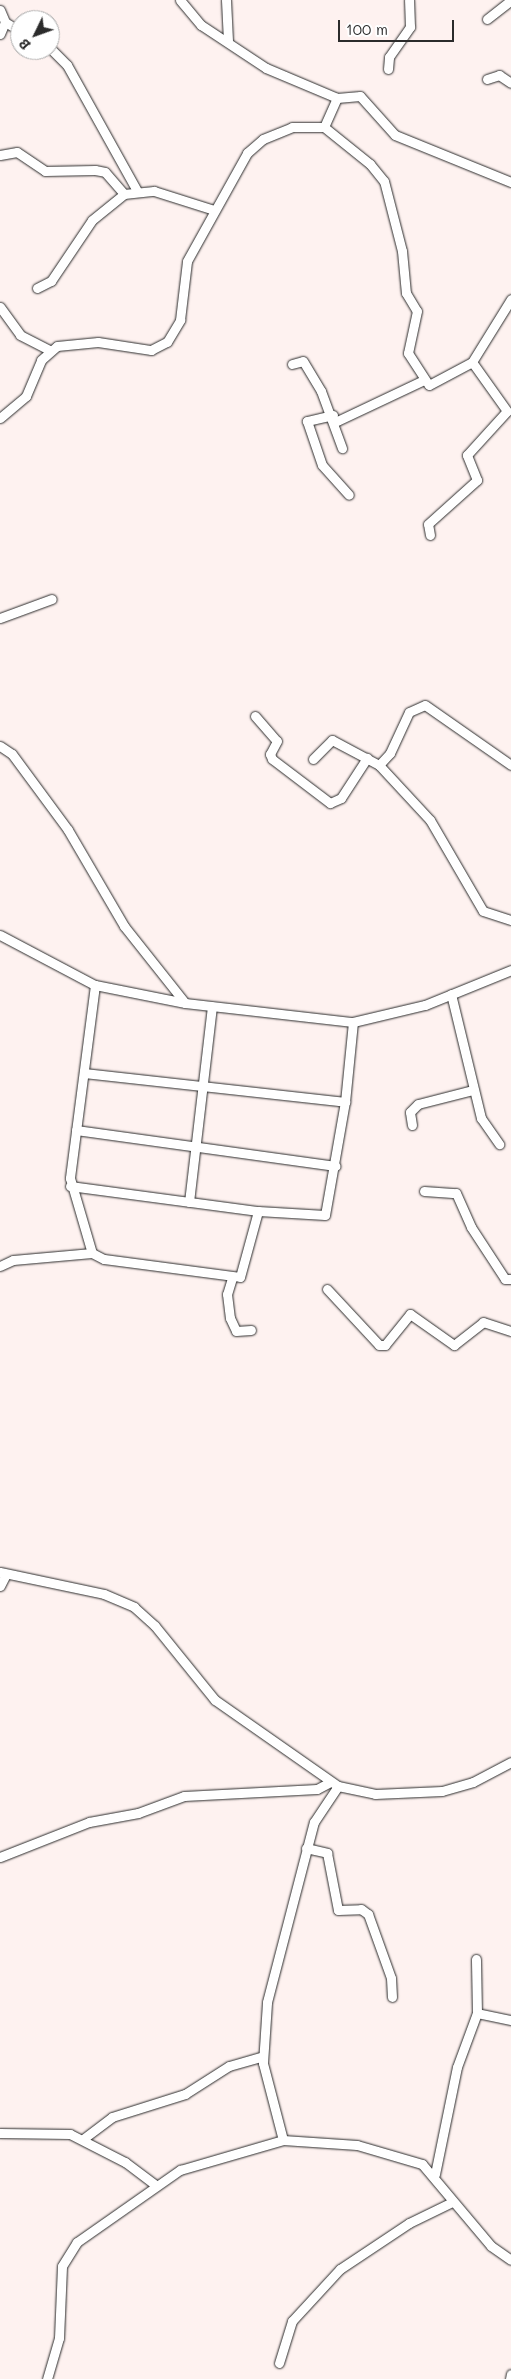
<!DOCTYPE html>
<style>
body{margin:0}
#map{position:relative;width:511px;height:2379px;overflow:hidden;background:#fef2f0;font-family:Mali,sans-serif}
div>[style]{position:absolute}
.roads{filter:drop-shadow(0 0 1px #2b2b2b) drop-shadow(0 0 1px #2b2b2b)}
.minor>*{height:9px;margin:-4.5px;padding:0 4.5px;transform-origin:4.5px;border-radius:4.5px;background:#fff}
span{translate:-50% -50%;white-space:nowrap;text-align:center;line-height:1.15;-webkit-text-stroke:5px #fff;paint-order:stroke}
.north{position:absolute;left:10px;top:10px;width:50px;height:50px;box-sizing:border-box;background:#fff;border:1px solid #aaa;border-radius:50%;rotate:228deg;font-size:14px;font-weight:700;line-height:20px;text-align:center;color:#2b2b2b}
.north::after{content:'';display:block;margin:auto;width:18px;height:22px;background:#2b2b2b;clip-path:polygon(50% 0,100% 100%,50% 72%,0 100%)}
.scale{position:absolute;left:338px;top:20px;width:116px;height:22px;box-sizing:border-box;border:2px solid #2b2b2b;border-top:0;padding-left:6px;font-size:15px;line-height:18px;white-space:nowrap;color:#2b2b2b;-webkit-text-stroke:4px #fff;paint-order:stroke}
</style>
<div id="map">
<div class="roads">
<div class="minor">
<div style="left:180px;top:0;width:33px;rotate:50deg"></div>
<div style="left:201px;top:25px;width:78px;rotate:33.5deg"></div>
<div style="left:266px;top:68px;width:77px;rotate:22.9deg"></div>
<div style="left:337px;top:98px;width:23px;rotate:-5deg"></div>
<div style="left:360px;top:96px;width:52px;rotate:48.1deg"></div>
<div style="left:395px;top:135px;width:125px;rotate:22.1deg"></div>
<div style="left:226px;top:0;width:41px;rotate:87.2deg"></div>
<div style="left:0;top:10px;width:13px;rotate:67deg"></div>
<div style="left:5px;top:22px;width:13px;rotate:113deg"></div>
<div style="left:487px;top:19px;width:31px;rotate:-38deg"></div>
<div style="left:5px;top:22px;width:17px;rotate:31deg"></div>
<div style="left:50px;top:48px;width:24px;rotate:45deg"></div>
<div style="left:67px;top:65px;width:144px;rotate:60.9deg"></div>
<div style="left:388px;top:69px;width:12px;rotate:-85deg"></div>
<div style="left:389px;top:57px;width:37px;rotate:-55deg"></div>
<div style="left:410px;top:27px;width:27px;rotate:-92deg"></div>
<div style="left:487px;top:79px;width:13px;rotate:-18deg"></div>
<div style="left:499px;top:75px;width:14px;rotate:34deg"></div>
<div style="left:324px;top:127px;width:32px;rotate:-66deg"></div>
<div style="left:0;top:155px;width:17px;rotate:-10deg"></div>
<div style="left:17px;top:152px;width:34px;rotate:34deg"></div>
<div style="left:45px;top:171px;width:50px;rotate:-1.1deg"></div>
<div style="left:95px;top:170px;width:10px;rotate:11deg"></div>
<div style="left:105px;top:172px;width:29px;rotate:49deg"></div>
<div style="left:124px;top:194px;width:30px;rotate:-6deg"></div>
<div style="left:154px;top:191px;width:63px;rotate:17.6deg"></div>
<div style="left:37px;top:288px;width:16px;rotate:-27deg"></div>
<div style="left:51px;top:281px;width:73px;rotate:-56.1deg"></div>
<div style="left:92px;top:220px;width:41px;rotate:-39.1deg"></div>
<div style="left:0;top:307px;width:34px;rotate:54deg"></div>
<div style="left:20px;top:335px;width:34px;rotate:27deg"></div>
<div style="left:292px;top:364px;width:11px;rotate:-15deg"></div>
<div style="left:303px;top:361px;width:35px;rotate:59deg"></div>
<div style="left:321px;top:391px;width:61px;rotate:69.8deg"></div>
<div style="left:333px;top:415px;width:27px;rotate:167deg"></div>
<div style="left:307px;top:421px;width:46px;rotate:71.2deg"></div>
<div style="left:322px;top:465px;width:40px;rotate:48deg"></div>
<div style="left:0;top:418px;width:34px;rotate:-40deg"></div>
<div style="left:26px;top:396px;width:39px;rotate:-67deg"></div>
<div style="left:41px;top:360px;width:21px;rotate:-41deg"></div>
<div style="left:57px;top:346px;width:41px;rotate:-5.6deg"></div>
<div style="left:98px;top:342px;width:54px;rotate:8.6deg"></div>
<div style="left:151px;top:350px;width:18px;rotate:-27deg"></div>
<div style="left:167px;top:342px;width:26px;rotate:-59deg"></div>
<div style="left:180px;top:320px;width:59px;rotate:-83.2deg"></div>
<div style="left:187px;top:261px;width:124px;rotate:-60.9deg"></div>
<div style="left:247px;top:153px;width:21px;rotate:-41deg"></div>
<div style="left:263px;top:139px;width:31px;rotate:-22deg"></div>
<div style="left:292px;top:127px;width:32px"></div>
<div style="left:324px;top:127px;width:59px;rotate:38.8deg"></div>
<div style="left:370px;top:164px;width:22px;rotate:51deg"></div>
<div style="left:384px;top:181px;width:72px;rotate:75.6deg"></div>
<div style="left:402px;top:251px;width:42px;rotate:84.6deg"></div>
<div style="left:406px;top:293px;width:21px;rotate:59deg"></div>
<div style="left:417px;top:311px;width:43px;rotate:102.1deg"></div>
<div style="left:408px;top:353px;width:38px;rotate:57deg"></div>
<div style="left:429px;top:385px;width:49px;rotate:-28.1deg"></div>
<div style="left:472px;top:362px;width:74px;rotate:-58.2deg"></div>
<div style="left:335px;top:422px;width:98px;rotate:-25.3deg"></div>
<div style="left:430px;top:535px;width:11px;rotate:-100deg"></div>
<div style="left:428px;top:524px;width:66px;rotate:-41.9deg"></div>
<div style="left:477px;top:480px;width:27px;rotate:-112deg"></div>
<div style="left:467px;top:455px;width:59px;rotate:-47.7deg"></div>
<div style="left:507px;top:411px;width:60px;rotate:-125.5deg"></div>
<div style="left:0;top:618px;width:55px;rotate:-20.1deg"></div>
<div style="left:255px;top:716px;width:33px;rotate:49deg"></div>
<div style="left:277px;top:741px;width:15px;rotate:118deg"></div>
<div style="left:270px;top:754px;width:5px;rotate:68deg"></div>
<div style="left:272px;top:759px;width:73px;rotate:37.2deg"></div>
<div style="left:330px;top:803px;width:12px;rotate:-24deg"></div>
<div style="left:341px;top:798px;width:48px;rotate:-57deg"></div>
<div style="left:0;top:746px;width:14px;rotate:34deg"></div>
<div style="left:12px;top:754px;width:94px;rotate:53.6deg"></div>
<div style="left:68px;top:830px;width:111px;rotate:59.7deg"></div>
<div style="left:124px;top:926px;width:98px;rotate:51.6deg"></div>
<div style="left:313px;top:759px;width:27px;rotate:-45deg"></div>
<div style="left:332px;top:740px;width:53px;rotate:28deg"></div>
<div style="left:379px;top:765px;width:75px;rotate:47.2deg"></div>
<div style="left:430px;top:820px;width:105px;rotate:59.8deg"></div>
<div style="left:483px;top:911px;width:29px;rotate:18deg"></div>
<div style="left:379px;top:765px;width:16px;rotate:-47deg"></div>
<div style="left:390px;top:753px;width:45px;rotate:-65.1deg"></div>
<div style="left:409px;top:712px;width:17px;rotate:-24deg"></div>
<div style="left:425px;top:705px;width:105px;rotate:34.9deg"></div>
<div style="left:0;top:935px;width:107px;rotate:27.8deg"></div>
<div style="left:95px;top:985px;width:92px;rotate:11.3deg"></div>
<div style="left:185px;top:1003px;width:169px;rotate:6.5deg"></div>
<div style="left:353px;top:1022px;width:74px;rotate:-13.3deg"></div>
<div style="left:425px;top:1005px;width:93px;rotate:-22.1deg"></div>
<div style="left:95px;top:985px;width:195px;rotate:97.4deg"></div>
<div style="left:70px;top:1178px;width:78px;rotate:73.7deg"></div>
<div style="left:92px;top:1253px;width:13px;rotate:27deg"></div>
<div style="left:104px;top:1259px;width:137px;rotate:7.5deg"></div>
<div style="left:240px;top:1277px;width:68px;rotate:-74.7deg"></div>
<div style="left:451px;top:994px;width:128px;rotate:76.4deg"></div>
<div style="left:481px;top:1118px;width:32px;rotate:55deg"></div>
<div style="left:84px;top:1073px;width:263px;rotate:6.3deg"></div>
<div style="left:412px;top:1125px;width:13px;rotate:-99deg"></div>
<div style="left:410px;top:1112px;width:11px;rotate:-45deg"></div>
<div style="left:418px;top:1104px;width:57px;rotate:-14.3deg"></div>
<div style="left:76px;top:1130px;width:262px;rotate:7.9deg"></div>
<div style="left:70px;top:1186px;width:190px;rotate:7.6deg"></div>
<div style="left:258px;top:1211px;width:67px;rotate:3.4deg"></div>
<div style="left:325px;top:1215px;width:115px;rotate:-80deg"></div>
<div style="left:345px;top:1102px;width:80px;rotate:-84.3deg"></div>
<div style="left:424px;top:1191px;width:32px;rotate:4deg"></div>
<div style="left:456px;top:1193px;width:37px;rotate:66deg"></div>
<div style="left:471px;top:1227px;width:62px;rotate:56.8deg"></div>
<div style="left:505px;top:1279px;width:6px"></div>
<div style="left:189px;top:1202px;width:197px;rotate:-83.3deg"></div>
<div style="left:0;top:1266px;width:14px;rotate:-25deg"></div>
<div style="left:13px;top:1260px;width:79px;rotate:-5.1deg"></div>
<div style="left:232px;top:1278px;width:17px;rotate:107deg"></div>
<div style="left:227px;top:1294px;width:24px;rotate:83deg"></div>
<div style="left:230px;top:1318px;width:14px;rotate:65deg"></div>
<div style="left:236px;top:1331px;width:15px;rotate:-4deg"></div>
<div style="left:327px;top:1289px;width:76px;rotate:47.1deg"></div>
<div style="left:379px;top:1345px;width:6px"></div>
<div style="left:385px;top:1345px;width:40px;rotate:-51deg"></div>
<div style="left:410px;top:1314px;width:54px;rotate:35.2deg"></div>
<div style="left:454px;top:1345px;width:37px;rotate:-38deg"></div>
<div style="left:483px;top:1322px;width:29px;rotate:18deg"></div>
<div style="left:0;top:1572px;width:106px;rotate:11.9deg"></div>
<div style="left:104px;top:1594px;width:33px;rotate:23deg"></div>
<div style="left:134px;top:1607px;width:28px;rotate:42deg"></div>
<div style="left:155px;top:1626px;width:95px;rotate:51deg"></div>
<div style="left:215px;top:1700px;width:150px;rotate:35deg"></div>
<div style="left:338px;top:1786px;width:38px;rotate:12deg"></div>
<div style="left:375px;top:1794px;width:67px;rotate:-2.6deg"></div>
<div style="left:442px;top:1791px;width:32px;rotate:-16deg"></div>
<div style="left:473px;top:1782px;width:43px;rotate:-27.8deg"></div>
<div style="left:0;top:1586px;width:13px;rotate:-63deg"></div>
<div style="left:306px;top:1848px;width:22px;rotate:13deg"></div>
<div style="left:327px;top:1853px;width:58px;rotate:79.1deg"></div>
<div style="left:338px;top:1910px;width:23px;rotate:-2deg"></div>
<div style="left:361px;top:1909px;width:9px;rotate:36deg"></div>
<div style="left:368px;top:1914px;width:68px;rotate:70.2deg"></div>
<div style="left:391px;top:1978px;width:19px;rotate:87deg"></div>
<div style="left:0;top:1857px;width:96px;rotate:-21.5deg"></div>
<div style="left:89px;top:1822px;width:50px;rotate:-10.4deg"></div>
<div style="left:138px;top:1813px;width:49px;rotate:-20.3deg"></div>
<div style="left:184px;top:1796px;width:133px;rotate:-3deg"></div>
<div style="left:317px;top:1789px;width:15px;rotate:-28deg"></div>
<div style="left:477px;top:2013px;width:35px;rotate:12deg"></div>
<div style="left:0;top:2133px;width:70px;rotate:0.8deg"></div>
<div style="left:70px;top:2134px;width:62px;rotate:27deg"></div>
<div style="left:125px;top:2162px;width:38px;rotate:37deg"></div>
<div style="left:83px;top:2139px;width:36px;rotate:-37deg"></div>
<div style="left:112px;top:2117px;width:77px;rotate:-17.5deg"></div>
<div style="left:185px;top:2094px;width:52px;rotate:-32.5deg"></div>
<div style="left:229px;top:2066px;width:35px;rotate:-16deg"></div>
<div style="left:283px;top:2140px;width:80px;rotate:-104.6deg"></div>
<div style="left:263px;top:2063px;width:61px;rotate:-86.2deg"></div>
<div style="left:267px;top:2002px;width:186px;rotate:-75.4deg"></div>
<div style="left:314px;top:1822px;width:43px;rotate:-56.3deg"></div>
<div style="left:435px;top:2174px;width:109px;rotate:-78.4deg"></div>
<div style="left:457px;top:2067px;width:58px;rotate:-69.7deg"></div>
<div style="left:477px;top:2013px;width:54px;rotate:-91.1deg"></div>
<div style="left:279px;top:2363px;width:44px;rotate:-72.8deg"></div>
<div style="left:292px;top:2321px;width:71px;rotate:-47.3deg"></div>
<div style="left:340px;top:2269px;width:83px;rotate:-33.7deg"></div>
<div style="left:409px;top:2223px;width:48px;rotate:-26deg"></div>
<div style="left:47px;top:2379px;width:43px;rotate:-73.7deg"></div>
<div style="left:59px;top:2338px;width:72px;rotate:-87.6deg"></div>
<div style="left:62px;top:2266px;width:28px;rotate:-58deg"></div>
<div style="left:77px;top:2242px;width:126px;rotate:-35deg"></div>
<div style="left:180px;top:2170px;width:107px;rotate:-16.2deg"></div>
<div style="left:283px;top:2140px;width:74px;rotate:3.9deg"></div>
<div style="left:357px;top:2145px;width:68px;rotate:16.3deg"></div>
<div style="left:422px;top:2164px;width:107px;rotate:49.9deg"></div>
<div style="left:491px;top:2246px;width:24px;rotate:35deg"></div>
<div style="left:510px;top:2379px;width:5px;rotate:-79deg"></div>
</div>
</div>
<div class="north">B</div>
<div class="scale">100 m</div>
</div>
